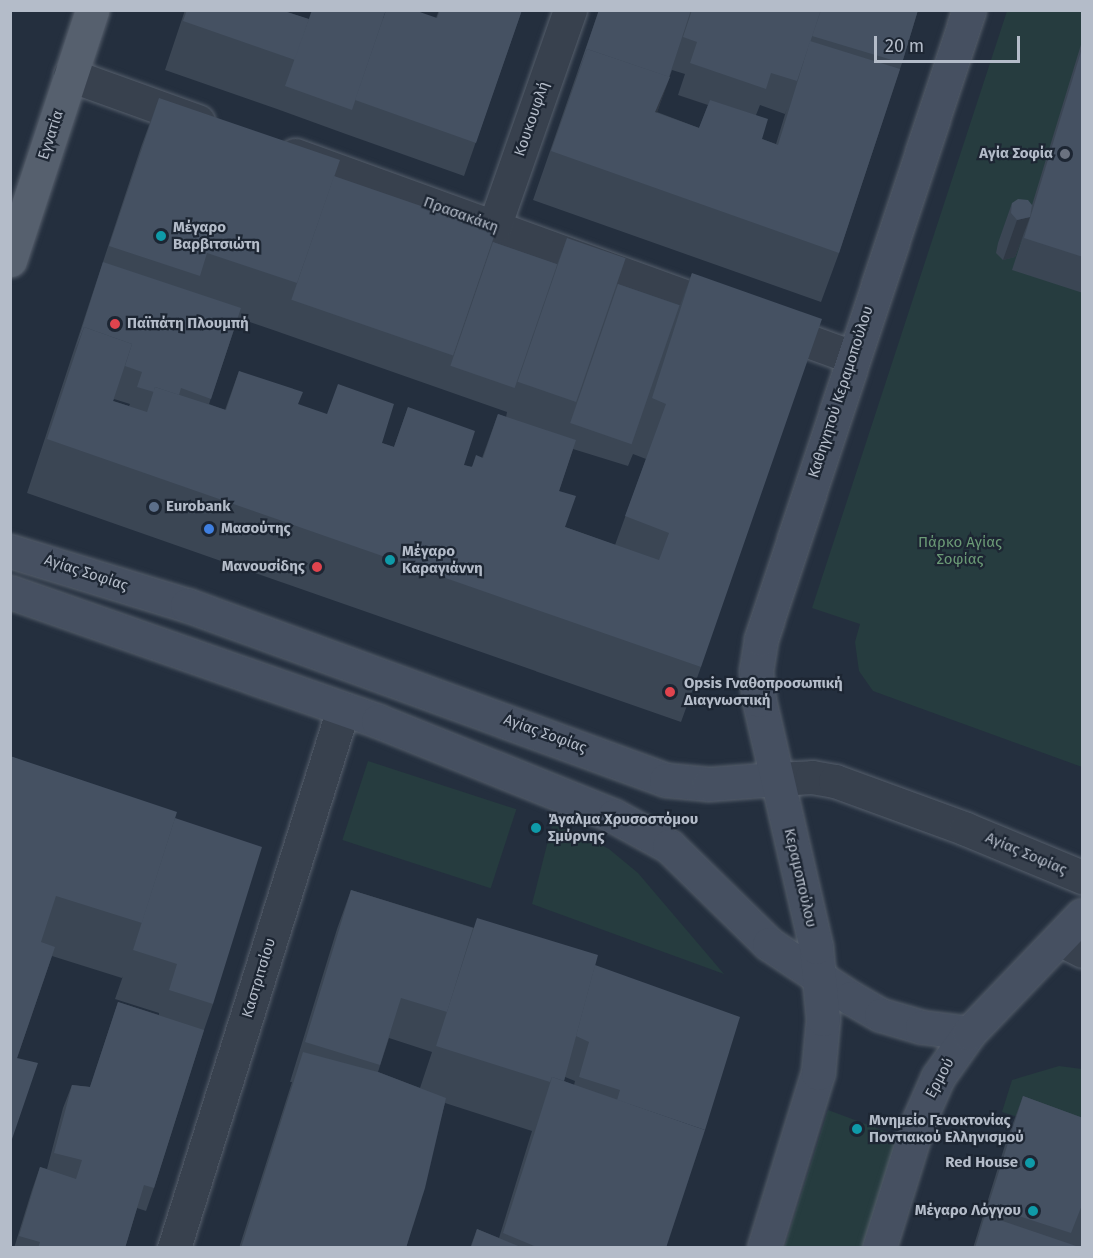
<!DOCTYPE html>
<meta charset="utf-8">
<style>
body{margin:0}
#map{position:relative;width:1093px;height:1258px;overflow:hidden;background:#242f3e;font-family:"Fira Sans",sans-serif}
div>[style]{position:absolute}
.green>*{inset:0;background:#263c3f;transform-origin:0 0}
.roads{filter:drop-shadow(0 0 2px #565f6c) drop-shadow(0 0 2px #565f6c)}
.pedestrian>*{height:28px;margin:-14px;padding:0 14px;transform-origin:14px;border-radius:14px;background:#38414e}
.minor>*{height:33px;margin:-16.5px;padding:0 16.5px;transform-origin:16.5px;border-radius:16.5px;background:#38414e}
.secondary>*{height:33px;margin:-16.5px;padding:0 16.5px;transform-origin:16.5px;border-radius:16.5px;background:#465061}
.primary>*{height:33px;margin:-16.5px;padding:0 16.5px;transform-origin:16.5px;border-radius:16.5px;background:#56606e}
.wall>*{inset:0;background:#3b4654}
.shaded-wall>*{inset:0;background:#303945}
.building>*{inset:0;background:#455162;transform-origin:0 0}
.dots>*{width:16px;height:16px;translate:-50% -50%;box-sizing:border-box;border:3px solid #1d2633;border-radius:50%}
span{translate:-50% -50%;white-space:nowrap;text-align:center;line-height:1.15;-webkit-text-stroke:4.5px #1d2633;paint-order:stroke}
.street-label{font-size:15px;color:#b4bcc9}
.poi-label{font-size:15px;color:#b4bcc9;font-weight:700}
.right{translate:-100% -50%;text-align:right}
.left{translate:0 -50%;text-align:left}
.park-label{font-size:15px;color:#6b9a76}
.frame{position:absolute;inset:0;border:12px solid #b4bcc9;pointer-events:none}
.scale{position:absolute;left:874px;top:36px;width:146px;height:27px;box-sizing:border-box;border:3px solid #b4bcc9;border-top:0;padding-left:8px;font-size:18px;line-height:21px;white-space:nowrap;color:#b4bcc9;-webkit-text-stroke:4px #1d2633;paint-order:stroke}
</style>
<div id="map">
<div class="green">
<div style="clip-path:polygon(1007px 11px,1082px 11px,1082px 767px,873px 691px,859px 671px,855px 642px,860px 624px,812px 608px)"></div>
<div style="left:368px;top:761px;width:156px;height:83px;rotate:18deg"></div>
<div style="clip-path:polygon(553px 821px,609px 849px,638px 873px,724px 974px,532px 904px)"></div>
<div style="clip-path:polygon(1059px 1066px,1082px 1069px,1082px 1137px,1002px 1112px,1012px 1080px)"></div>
<div style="clip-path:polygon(828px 1110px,898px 1136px,863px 1247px,784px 1248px)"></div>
</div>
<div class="roads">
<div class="pedestrian">
<div style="left:1057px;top:941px;width:28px;rotate:27deg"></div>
</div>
<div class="minor">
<div style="left:70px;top:75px;width:136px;rotate:19.8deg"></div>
<div style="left:295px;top:155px;width:458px;rotate:19.9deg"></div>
<div style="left:494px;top:227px;width:230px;rotate:-70.7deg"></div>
<div style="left:772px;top:328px;width:85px;rotate:19.9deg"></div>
<div style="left:776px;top:779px;width:36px;rotate:-3deg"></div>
<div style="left:812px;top:777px;width:23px;rotate:10deg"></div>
<div style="left:835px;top:781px;width:140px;rotate:20.1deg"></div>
<div style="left:966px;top:829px;width:126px;rotate:22.5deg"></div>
<div style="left:174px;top:1248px;width:565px;rotate:-72.59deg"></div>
</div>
<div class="secondary">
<div style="left:10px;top:551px;width:185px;rotate:17deg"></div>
<div style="left:187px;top:605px;width:510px;rotate:20.07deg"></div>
<div style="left:666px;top:780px;width:43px;rotate:5.3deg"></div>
<div style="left:709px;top:784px;width:67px;rotate:-4.3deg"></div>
<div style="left:10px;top:592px;width:390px;rotate:19.3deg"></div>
<div style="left:378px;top:721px;width:254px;rotate:21.9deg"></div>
<div style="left:614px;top:816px;width:63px;rotate:28.6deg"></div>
<div style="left:669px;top:846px;width:140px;rotate:44.4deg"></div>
<div style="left:769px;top:944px;width:98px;rotate:33.4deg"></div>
<div style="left:851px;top:998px;width:34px;rotate:30deg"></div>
<div style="left:881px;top:1015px;width:43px;rotate:16.3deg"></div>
<div style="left:922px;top:1027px;width:47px;rotate:7.3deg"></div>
<div style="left:764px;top:1248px;width:183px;rotate:-72.9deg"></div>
<div style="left:818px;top:1073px;width:54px;rotate:-84.7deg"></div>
<div style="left:823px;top:1019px;width:72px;rotate:-95.6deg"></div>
<div style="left:816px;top:947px;width:253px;rotate:-103deg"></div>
<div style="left:759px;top:700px;width:29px;rotate:-96deg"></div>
<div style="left:756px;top:671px;width:32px;rotate:-81deg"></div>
<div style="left:761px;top:639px;width:662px;rotate:-71.7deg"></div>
<div style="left:879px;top:1248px;width:134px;rotate:-72.6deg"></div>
<div style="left:919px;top:1120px;width:47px;rotate:-66.2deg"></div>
<div style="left:938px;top:1077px;width:54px;rotate:-54.8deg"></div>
<div style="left:969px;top:1033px;width:163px;rotate:-46.2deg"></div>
</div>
<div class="primary">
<div style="left:10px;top:260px;width:263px;rotate:-71.8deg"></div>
</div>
</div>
<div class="wall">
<div style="clip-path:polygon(185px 10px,288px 10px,287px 12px,308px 19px,436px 18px,439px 10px,522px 10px,464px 176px,343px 133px,344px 132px,343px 133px,277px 109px,277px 108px,277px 109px,165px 70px)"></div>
<div style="clip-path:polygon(evenodd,599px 10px,918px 10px,902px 63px,839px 253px,821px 302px,533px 200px,599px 10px,672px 70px,685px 74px,678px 95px,708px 105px,699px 128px,657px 112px,672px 70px,599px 10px,760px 105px,785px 114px,787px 108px,776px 144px,762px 139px,756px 115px,760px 105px)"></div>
<div style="clip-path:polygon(1083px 38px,1083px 293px,1012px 270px,1023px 236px,1015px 257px,1003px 260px,996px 253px,998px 243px,1012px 203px,1032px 205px)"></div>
<div style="clip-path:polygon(evenodd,159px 98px,334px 176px,493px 242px,557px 264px,567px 238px,618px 284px,680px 305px,692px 273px,701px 667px,681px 722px,27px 493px,92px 295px,141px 147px,159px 98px,238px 318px,279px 332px,507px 412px,506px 417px,498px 414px,482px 458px,471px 467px,464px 465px,408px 407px,394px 447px,382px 443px,298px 405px,239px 371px,225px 410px,209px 404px,238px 318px,159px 98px,114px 399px,130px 404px,129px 406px,113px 401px,114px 399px,159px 98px,573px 449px,628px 466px,633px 454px,646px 459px,615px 545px,565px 527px,559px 491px,573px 449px)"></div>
<div style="clip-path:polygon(10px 756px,175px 818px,213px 1004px,204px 1030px,154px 1188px,146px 1211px,137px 1208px,125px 1248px,14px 1248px,32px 1190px,40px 1167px,47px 1169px,63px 1108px,72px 1085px,90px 1087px,118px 1002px,159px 1015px,159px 1013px,115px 999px,123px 976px,122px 978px,52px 956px,17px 1058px,10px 1145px)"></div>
<div style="clip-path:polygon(evenodd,351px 890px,595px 965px,666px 1248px,470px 1248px,477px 1229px,499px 1238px,532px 1131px,445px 1103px,406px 1248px,239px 1248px,292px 1082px,290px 1082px,337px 929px,351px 890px,389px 1038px,432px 1052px,420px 1088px,378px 1072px,389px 1038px,351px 890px,565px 1077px,575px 1081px,574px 1085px,564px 1081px,565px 1077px)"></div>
<div style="clip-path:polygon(1023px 1096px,1083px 1118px,1083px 1248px,973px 1248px,1005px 1145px)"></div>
</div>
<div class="shaded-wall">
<div style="clip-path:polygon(670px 77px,652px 126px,655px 112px)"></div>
<div style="clip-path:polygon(1030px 217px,1015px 257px,1003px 260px,1017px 220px)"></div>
</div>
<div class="building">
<div style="clip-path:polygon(187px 10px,288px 10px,287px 12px,309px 19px,295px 60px,183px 21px)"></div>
<div style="clip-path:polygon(312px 10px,386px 10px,352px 110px,285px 86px)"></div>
<div style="clip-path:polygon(386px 10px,414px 10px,437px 18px,440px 10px,522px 10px,476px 143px,355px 100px)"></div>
<div style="clip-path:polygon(599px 10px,691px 10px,669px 77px,587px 49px,577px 75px)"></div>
<div style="clip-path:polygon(692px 10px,821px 10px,797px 81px,771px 73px,766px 89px,690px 63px,697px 42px,683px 37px)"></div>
<div style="clip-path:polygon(821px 10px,918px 10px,902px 63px,812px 36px)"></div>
<div style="clip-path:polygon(810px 41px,900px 69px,839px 253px,551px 151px,587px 49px,670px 77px,655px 112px,699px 128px,710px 100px,768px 119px,762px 139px,778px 145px)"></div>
<div style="clip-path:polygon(1083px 45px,1083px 257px,1024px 238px)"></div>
<div style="clip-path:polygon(159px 98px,340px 160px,297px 283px,207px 253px,200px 276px,109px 246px)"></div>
<div style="left:334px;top:176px;width:171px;height:131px;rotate:19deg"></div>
<div style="clip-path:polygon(1018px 199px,1028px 200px,1032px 205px,1030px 217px,1017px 220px,1011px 213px,1012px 203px)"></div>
<div style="left:567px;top:238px;width:62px;height:152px;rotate:19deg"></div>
<div style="left:493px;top:242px;width:68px;height:131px;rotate:19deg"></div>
<div style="clip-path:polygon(103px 262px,241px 308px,211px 399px,181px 388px,179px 395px,155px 387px,154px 392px,137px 387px,142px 372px,125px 366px,132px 344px,84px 327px,75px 350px)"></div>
<div style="clip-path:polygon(692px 273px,822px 319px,701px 667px,47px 439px,84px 327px,132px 344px,113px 401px,147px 412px,155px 387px,226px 410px,239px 371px,303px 392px,298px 404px,327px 414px,338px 384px,394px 404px,382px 443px,394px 447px,408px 407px,475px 431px,464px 465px,472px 467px,476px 455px,483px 458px,498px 414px,576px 440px,559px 491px,576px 496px,565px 527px,659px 560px,669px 533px,625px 516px,666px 404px,652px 398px)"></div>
<div style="left:618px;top:284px;width:65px;height:147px;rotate:19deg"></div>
<div style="clip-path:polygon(10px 756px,177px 812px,142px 923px,56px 896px,41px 942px,55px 947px,17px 1058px,38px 1063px,10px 1145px)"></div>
<div style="clip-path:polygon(175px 818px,262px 847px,213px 1004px,169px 990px,177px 964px,133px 950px)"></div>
<div style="clip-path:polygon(351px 890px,473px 928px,447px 1012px,401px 998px,380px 1065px,305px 1042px)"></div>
<div style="clip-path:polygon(477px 918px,598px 955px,564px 1081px,552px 1077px,550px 1082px,436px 1046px)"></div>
<div style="clip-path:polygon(595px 965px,740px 1017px,705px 1130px,617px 1100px,620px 1090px,579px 1077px,589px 1042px,576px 1036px)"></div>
<div style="clip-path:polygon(118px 1002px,204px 1030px,154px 1188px,144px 1185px,125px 1248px,38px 1248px,40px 1242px,19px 1236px,40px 1167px,76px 1179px,82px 1160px,54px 1153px,72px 1085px,90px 1087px)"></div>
<div style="clip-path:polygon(303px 1052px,378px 1072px,446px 1098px,425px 1188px,406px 1248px,241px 1248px)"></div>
<div style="clip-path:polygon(552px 1077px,705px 1130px,666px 1248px,539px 1248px,503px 1233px)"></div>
<div style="clip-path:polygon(1023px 1096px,1083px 1118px,1083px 1205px,1082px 1205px,1071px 1233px,988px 1206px)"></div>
<div style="clip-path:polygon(985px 1215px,1082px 1248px,975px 1248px)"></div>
<div style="clip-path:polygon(477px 1229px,523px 1248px,471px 1248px)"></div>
</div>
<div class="dots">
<div style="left:1065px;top:154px;background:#6b7280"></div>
<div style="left:161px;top:236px;background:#0f9aa8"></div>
<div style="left:115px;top:324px;background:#e0444e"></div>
<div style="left:154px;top:507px;background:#5c6f8a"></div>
<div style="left:209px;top:529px;background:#3f7fe0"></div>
<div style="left:390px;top:560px;background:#0f9aa8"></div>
<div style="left:317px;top:567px;background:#e0444e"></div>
<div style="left:670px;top:692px;background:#e0444e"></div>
<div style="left:536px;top:828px;background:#0f9aa8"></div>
<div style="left:857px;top:1129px;background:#0f9aa8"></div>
<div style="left:1030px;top:1163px;background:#0f9aa8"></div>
<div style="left:1033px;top:1211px;background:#0f9aa8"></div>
</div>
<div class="street-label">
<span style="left:532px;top:119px;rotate:-71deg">Κουκουφλή</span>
<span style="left:51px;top:135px;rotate:-72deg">Εγνατία</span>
<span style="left:461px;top:215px;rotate:20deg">Πρασακάκη</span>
<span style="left:841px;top:392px;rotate:-72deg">Καθηγητού Κεραμοπούλου</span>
<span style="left:86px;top:573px;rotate:18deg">Αγίας Σοφίας</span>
<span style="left:545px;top:734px;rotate:20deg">Αγίας Σοφίας</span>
<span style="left:1026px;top:854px;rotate:23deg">Αγίας Σοφίας</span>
<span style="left:800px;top:878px;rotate:77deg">Κεραμοπούλου</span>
<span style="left:259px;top:978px;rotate:-73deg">Καστριτσίου</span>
<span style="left:940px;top:1078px;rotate:-61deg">Ερμού</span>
</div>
<div class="poi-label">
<span class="right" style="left:1053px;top:154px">Αγία Σοφία</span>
<span class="left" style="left:173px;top:236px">Μέγαρο<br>Βαρβιτσιώτη</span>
<span class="left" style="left:127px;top:324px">Παϊπάτη Πλουμπή</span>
<span class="left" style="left:166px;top:507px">Eurobank</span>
<span class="left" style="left:221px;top:529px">Μασούτης</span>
<span class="left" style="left:402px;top:560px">Μέγαρο<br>Καραγιάννη</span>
<span class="right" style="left:305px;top:567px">Μανουσίδης</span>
<span class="left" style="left:684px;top:692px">Opsis Γναθοπροσωπική<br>Διαγνωστική</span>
<span class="left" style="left:548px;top:828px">Άγαλμα Χρυσοστόμου<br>Σμύρνης</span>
<span class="left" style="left:869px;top:1129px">Μνημείο Γενοκτονίας<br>Ποντιακού Ελληνισμού</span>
<span class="right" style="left:1018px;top:1163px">Red House</span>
<span class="right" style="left:1021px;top:1211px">Μέγαρο Λόγγου</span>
</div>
<div class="park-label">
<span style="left:960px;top:551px">Πάρκο Αγίας<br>Σοφίας</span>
</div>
<div class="frame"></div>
<div class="scale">20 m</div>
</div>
